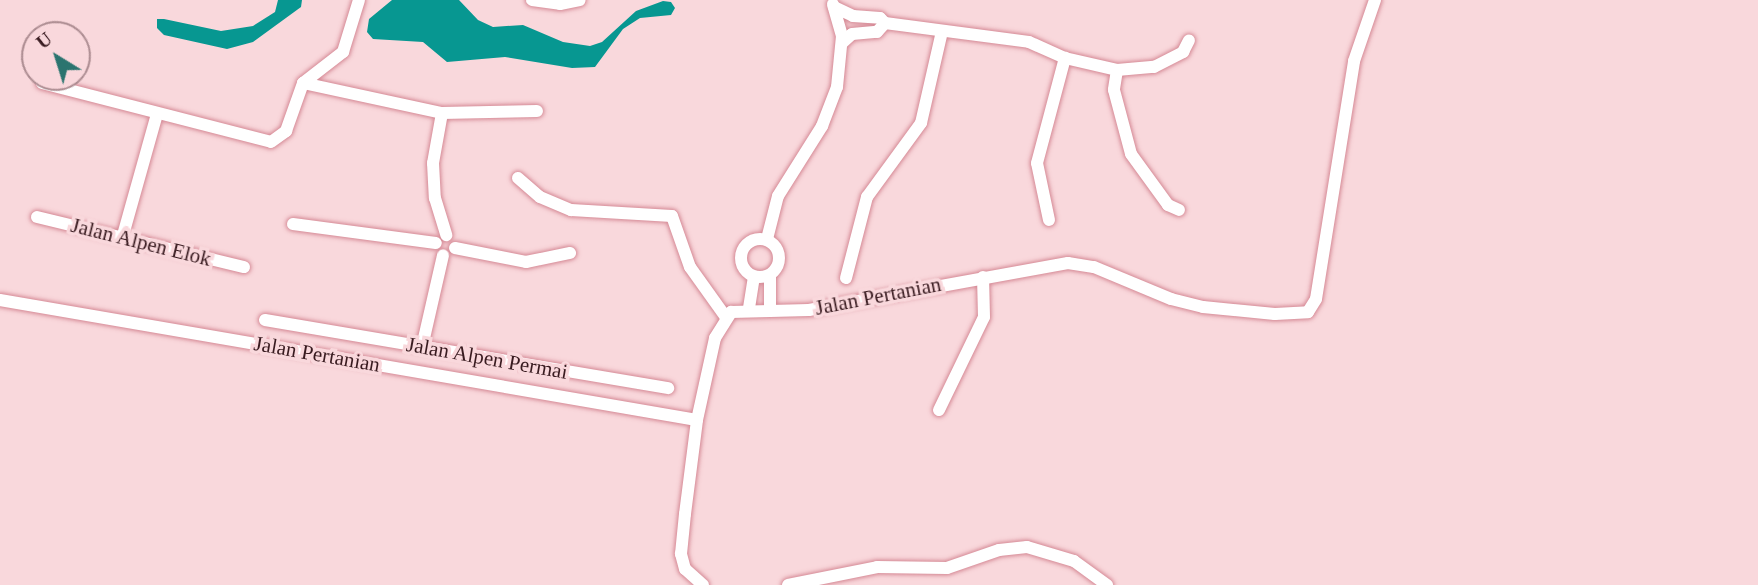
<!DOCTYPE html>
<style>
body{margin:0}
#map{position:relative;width:1758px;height:585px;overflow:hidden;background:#f9d8dc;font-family:Georgia,serif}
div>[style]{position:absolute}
.water>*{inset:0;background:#079791}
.roads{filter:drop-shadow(0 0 2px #d58995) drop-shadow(0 0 2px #d58995)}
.street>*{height:12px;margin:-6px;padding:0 6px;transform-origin:6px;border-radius:6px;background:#fff}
.street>.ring{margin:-6px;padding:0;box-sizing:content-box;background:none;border:12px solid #fff;border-radius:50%}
span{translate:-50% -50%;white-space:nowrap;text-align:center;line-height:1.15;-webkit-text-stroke:7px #f9d8dc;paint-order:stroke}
.street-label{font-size:21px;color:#391b20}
.north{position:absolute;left:21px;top:21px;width:70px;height:70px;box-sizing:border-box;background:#f9d8dc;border:2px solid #ac8c91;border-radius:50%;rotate:322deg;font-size:19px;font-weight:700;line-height:28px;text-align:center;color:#391b20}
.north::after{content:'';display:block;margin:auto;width:24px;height:32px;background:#2b746f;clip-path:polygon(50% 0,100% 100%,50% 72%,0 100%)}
</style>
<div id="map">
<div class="water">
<div style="clip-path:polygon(278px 0,302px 0,301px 7px,253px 42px,227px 49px,164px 35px,157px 28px,157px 19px,164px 19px,221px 31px,253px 26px,275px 12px)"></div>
<div style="clip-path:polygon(392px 0,459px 0,478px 20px,493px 27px,523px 25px,563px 42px,590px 46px,602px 42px,636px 11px,663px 1px,671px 2px,675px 8px,671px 15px,640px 18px,623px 29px,595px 67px,572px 68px,505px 57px,447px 62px,423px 42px,373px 39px,367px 32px,369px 19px)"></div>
</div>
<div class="roads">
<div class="street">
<div style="left:532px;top:0;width:28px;rotate:8deg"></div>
<div style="left:560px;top:4px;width:20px;rotate:-11deg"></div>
<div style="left:834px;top:7px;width:21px;rotate:25deg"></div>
<div style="left:853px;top:16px;width:27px;rotate:4deg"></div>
<div style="left:880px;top:18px;width:7px;rotate:45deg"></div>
<div style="left:885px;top:23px;width:145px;rotate:7.5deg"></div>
<div style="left:1029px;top:42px;width:39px;rotate:24deg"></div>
<div style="left:1065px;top:58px;width:53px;rotate:13deg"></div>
<div style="left:1117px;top:70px;width:37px;rotate:-5deg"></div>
<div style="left:1154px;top:67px;width:33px;rotate:-27deg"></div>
<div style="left:1183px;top:52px;width:13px;rotate:-63deg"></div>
<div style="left:842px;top:43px;width:13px;rotate:-42deg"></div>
<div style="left:852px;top:34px;width:25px;rotate:-5deg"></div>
<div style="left:877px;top:32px;width:12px;rotate:-48deg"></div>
<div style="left:1117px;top:70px;width:20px;rotate:99deg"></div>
<div style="left:1114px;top:90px;width:66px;rotate:75.1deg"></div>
<div style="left:1131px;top:154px;width:63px;rotate:54deg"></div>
<div style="left:1168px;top:205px;width:12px;rotate:24deg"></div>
<div style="left:42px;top:83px;width:236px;rotate:14.4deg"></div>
<div style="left:271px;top:142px;width:19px;rotate:-36deg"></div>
<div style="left:286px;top:131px;width:51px;rotate:-70.5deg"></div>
<div style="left:303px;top:83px;width:51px;rotate:-37.8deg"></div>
<div style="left:343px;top:52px;width:54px;rotate:-72.9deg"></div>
<div style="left:303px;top:83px;width:142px;rotate:12.2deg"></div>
<div style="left:442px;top:113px;width:95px;rotate:-1.2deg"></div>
<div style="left:442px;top:113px;width:51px;rotate:100.2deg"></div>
<div style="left:433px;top:163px;width:35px;rotate:87deg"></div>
<div style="left:435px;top:198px;width:39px;rotate:73deg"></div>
<div style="left:518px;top:178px;width:29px;rotate:41deg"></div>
<div style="left:540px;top:197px;width:34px;rotate:23deg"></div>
<div style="left:571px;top:210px;width:101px;rotate:3.4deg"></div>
<div style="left:672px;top:216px;width:54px;rotate:70.6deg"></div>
<div style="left:690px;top:267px;width:60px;rotate:54.5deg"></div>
<div style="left:37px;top:217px;width:213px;rotate:13.6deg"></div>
<div style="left:1049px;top:220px;width:58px;rotate:-101.9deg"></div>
<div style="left:1037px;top:163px;width:109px;rotate:-75.1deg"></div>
<div style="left:293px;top:224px;width:144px;rotate:7.6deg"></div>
<div style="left:123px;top:235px;width:126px;rotate:-74.3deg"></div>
<div class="ring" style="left:741px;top:239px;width:26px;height:26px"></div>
<div style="left:767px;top:239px;width:44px;rotate:-75.7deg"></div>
<div style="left:778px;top:196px;width:83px;rotate:-57.8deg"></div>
<div style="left:822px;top:126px;width:42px;rotate:-69deg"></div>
<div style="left:837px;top:87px;width:51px;rotate:-84.4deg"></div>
<div style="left:842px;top:36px;width:33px;rotate:-106deg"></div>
<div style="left:455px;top:248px;width:72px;rotate:11.2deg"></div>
<div style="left:526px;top:262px;width:45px;rotate:-11.6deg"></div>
<div style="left:846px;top:278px;width:84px;rotate:-75.5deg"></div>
<div style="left:867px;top:197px;width:92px;rotate:-53.9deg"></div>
<div style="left:921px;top:123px;width:94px;rotate:-77.1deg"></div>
<div style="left:0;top:300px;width:707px;rotate:9.77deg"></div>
<div style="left:749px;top:308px;width:31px;rotate:-81deg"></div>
<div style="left:770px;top:309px;width:34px;rotate:-90deg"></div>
<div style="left:265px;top:320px;width:409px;rotate:9.6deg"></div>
<div style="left:422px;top:347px;width:94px;rotate:-77.1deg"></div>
<div style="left:939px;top:410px;width:103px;rotate:-64.2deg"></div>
<div style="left:984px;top:317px;width:40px;rotate:-91.4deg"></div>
<div style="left:703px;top:585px;width:24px;rotate:-138deg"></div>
<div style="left:685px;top:569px;width:16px;rotate:-105deg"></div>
<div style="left:681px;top:554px;width:40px;rotate:-84.3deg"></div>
<div style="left:685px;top:514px;width:95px;rotate:-82.7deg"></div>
<div style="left:697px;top:420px;width:84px;rotate:-77.6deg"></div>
<div style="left:715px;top:338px;width:31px;rotate:-58deg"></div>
<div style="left:731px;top:312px;width:78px;rotate:-1.5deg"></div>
<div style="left:809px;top:310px;width:263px;rotate:-10.3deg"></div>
<div style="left:1068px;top:263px;width:26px;rotate:9deg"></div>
<div style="left:1094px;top:267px;width:83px;rotate:22.6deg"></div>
<div style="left:1171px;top:299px;width:33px;rotate:14deg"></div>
<div style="left:1203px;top:307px;width:72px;rotate:5.6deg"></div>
<div style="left:1275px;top:314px;width:33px;rotate:-3deg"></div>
<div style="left:1308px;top:312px;width:15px;rotate:-58deg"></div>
<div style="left:1316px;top:299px;width:241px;rotate:-80.9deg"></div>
<div style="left:1354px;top:61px;width:65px;rotate:-71deg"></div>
<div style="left:788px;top:585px;width:91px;rotate:-11.4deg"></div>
<div style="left:877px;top:567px;width:70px;rotate:0.8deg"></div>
<div style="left:947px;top:568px;width:55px;rotate:-19.1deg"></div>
<div style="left:999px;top:550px;width:28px;rotate:-6deg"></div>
<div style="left:1027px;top:547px;width:49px;rotate:16.6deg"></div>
<div style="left:1074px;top:561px;width:41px;rotate:36deg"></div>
</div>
</div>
<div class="street-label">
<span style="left:141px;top:242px;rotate:14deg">Jalan Alpen Elok</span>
<span style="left:878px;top:296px;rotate:-11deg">Jalan Pertanian</span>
<span style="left:317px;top:354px;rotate:10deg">Jalan Pertanian</span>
<span style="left:487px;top:358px;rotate:10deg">Jalan Alpen Permai</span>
</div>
<div class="north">U</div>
</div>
